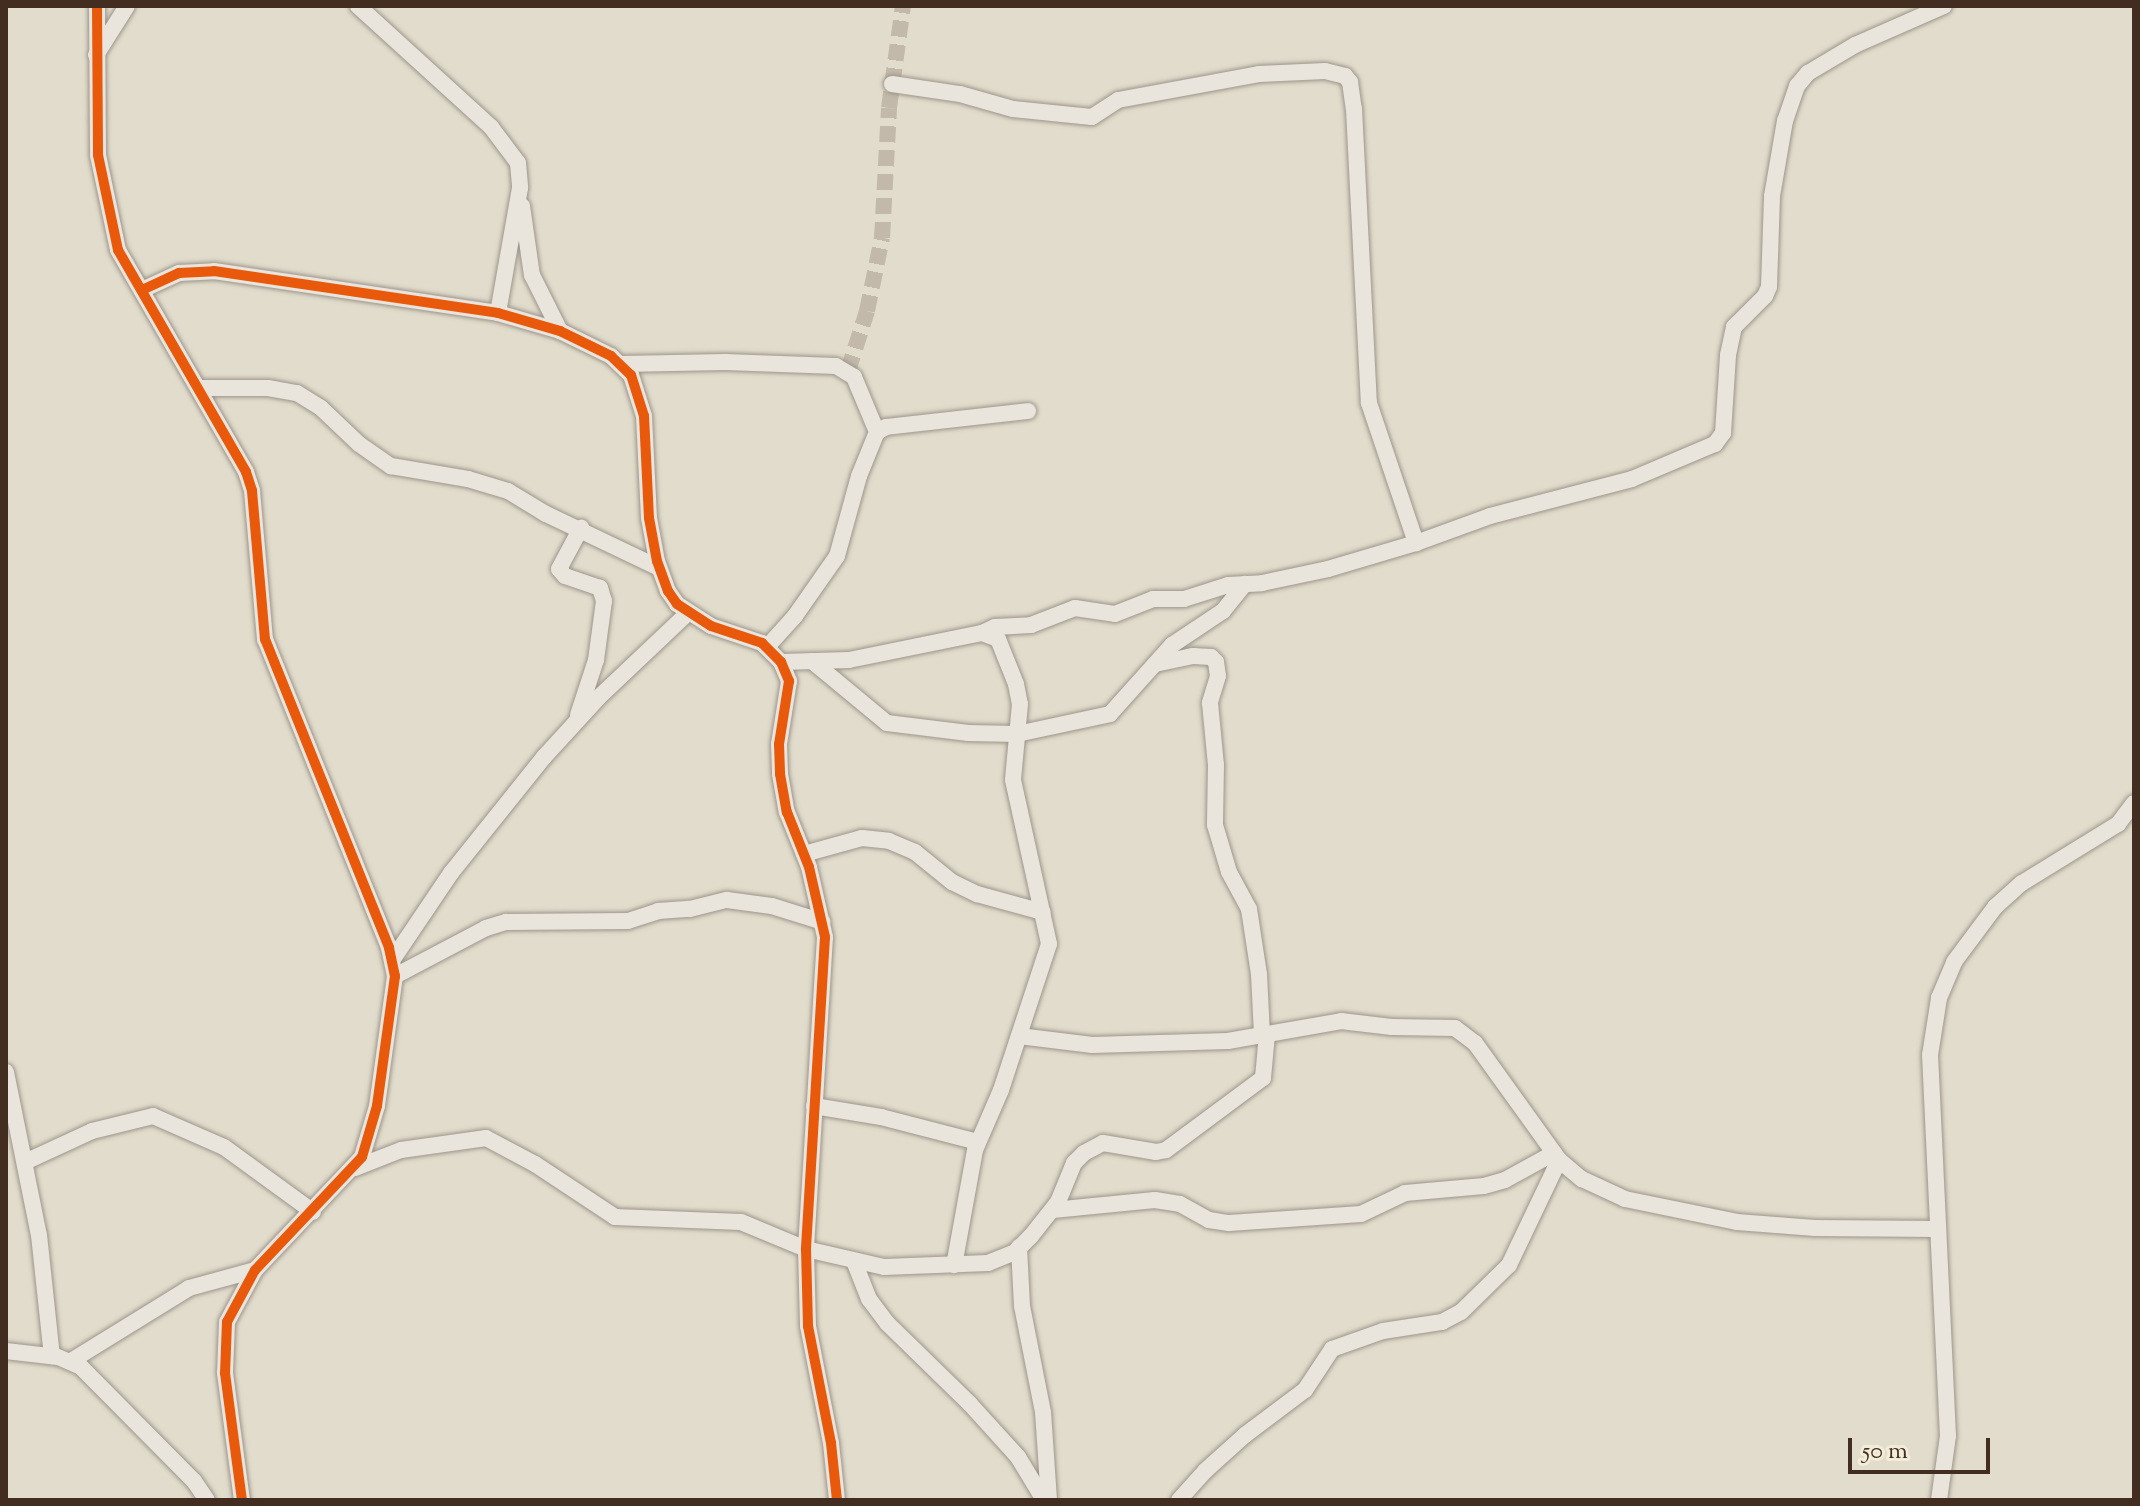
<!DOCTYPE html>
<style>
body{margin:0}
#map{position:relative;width:2140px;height:1506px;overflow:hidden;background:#e2dccc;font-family:"Sorts Mill Goudy",serif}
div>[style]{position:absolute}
.minor-tunnel>*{height:16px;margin-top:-8px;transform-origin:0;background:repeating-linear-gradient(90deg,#c2b9aa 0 16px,transparent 0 24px)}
.roads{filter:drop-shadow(0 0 2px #9c958b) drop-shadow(0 0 2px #9c958b)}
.minor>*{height:16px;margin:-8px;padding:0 8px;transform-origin:8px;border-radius:8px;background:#e9e5dd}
.cycleway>*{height:10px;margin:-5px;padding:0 5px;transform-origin:5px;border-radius:5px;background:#e8590c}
span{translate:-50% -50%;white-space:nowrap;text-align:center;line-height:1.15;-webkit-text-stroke:6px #f2ecd8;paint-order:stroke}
.frame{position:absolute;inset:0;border:8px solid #432d21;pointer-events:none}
.scale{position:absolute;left:1848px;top:1438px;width:142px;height:36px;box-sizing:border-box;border:4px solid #432d21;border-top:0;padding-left:10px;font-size:24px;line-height:28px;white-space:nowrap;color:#432d21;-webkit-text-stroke:6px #f2ecd8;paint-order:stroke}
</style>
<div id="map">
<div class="minor-tunnel">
<div style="left:848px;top:371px;width:63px;rotate:-72.4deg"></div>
<div style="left:867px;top:311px;width:75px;rotate:-78.4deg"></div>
<div style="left:882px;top:238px;width:130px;rotate:-86.9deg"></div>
<div style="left:889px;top:108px;width:103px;rotate:-82.2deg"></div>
</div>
<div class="roads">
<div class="minor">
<div style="left:97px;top:6px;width:149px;rotate:89.6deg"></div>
<div style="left:98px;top:155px;width:97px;rotate:78.1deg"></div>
<div style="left:118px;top:250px;width:256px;rotate:60deg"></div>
<div style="left:246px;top:472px;width:20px;rotate:72deg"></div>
<div style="left:252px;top:491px;width:149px;rotate:85deg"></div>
<div style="left:265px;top:639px;width:333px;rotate:68.1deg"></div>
<div style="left:389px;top:948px;width:29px;rotate:78deg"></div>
<div style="left:395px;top:976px;width:131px;rotate:97.9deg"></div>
<div style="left:377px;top:1106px;width:53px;rotate:106.4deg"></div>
<div style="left:362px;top:1157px;width:156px;rotate:133.4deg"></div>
<div style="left:255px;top:1270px;width:59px;rotate:118.3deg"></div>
<div style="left:227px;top:1322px;width:51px;rotate:92.2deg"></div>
<div style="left:225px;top:1373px;width:128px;rotate:82.4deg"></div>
<div style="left:358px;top:6px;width:180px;rotate:42.3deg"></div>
<div style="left:491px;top:127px;width:45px;rotate:53.1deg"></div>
<div style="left:518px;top:163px;width:25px;rotate:85deg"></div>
<div style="left:520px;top:188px;width:127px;rotate:100deg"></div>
<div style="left:96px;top:55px;width:58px;rotate:-57.7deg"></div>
<div style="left:892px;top:84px;width:69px;rotate:8.4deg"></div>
<div style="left:960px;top:94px;width:55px;rotate:15.8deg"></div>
<div style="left:1013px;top:109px;width:79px;rotate:5.8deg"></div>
<div style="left:1092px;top:117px;width:31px;rotate:-33deg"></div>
<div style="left:1118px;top:100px;width:143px;rotate:-10.4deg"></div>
<div style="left:1259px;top:74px;width:66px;rotate:-2.6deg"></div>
<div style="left:1325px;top:71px;width:21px;rotate:14deg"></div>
<div style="left:1345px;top:76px;width:8px;rotate:50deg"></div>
<div style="left:1350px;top:82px;width:27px;rotate:82deg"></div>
<div style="left:1354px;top:109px;width:294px;rotate:87.1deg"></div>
<div style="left:1369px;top:403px;width:148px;rotate:71.4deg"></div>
<div style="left:522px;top:206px;width:70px;rotate:81.8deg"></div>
<div style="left:532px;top:275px;width:63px;rotate:63.4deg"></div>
<div style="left:142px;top:290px;width:41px;rotate:-24.7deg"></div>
<div style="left:179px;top:273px;width:35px;rotate:-3deg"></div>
<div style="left:214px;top:271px;width:287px;rotate:8.4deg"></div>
<div style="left:498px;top:313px;width:65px;rotate:16.2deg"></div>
<div style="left:560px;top:331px;width:57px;rotate:26.1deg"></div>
<div style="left:611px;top:356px;width:28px;rotate:44deg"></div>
<div style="left:631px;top:375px;width:43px;rotate:72.4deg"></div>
<div style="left:644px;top:416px;width:102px;rotate:87.2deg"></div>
<div style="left:649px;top:518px;width:44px;rotate:79.5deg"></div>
<div style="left:657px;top:561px;width:32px;rotate:70deg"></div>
<div style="left:668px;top:591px;width:16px;rotate:55deg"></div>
<div style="left:677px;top:604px;width:40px;rotate:32.9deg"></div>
<div style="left:711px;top:626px;width:54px;rotate:18.4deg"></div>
<div style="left:762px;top:643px;width:27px;rotate:45deg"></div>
<div style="left:781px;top:662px;width:21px;rotate:67deg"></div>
<div style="left:789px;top:681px;width:64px;rotate:99deg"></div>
<div style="left:779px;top:744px;width:30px;rotate:88deg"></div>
<div style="left:780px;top:774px;width:39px;rotate:80deg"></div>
<div style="left:787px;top:812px;width:59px;rotate:68.2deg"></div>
<div style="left:809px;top:867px;width:72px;rotate:77.1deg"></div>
<div style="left:825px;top:937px;width:313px;rotate:93.5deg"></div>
<div style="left:806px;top:1249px;width:77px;rotate:88.5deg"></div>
<div style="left:808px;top:1326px;width:119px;rotate:78.9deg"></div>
<div style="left:831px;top:1443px;width:57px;rotate:84deg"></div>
<div style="left:622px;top:364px;width:103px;rotate:-1.1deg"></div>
<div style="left:725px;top:362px;width:111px;rotate:2.1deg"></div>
<div style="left:836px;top:366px;width:21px;rotate:31deg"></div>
<div style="left:854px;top:377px;width:60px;rotate:67.3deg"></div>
<div style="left:198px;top:388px;width:70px"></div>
<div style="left:268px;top:388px;width:29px;rotate:10deg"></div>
<div style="left:297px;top:393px;width:28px;rotate:32deg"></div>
<div style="left:321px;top:408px;width:52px;rotate:43.5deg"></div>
<div style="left:359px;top:444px;width:39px;rotate:35deg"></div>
<div style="left:391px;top:466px;width:78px;rotate:9.6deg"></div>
<div style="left:468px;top:479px;width:42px;rotate:16.7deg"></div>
<div style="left:508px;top:491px;width:44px;rotate:31.2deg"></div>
<div style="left:546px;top:514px;width:125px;rotate:25.5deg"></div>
<div style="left:982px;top:633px;width:14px;rotate:-25deg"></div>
<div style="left:995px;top:627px;width:36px;rotate:-3deg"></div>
<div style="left:1031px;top:625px;width:47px;rotate:-21.1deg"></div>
<div style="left:1075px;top:608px;width:40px;rotate:8.5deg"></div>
<div style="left:1115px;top:614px;width:41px;rotate:-21.5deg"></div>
<div style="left:1153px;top:599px;width:31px"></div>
<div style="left:1184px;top:599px;width:46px;rotate:-17.7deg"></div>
<div style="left:1228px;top:585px;width:34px;rotate:-3deg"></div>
<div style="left:1262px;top:583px;width:67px;rotate:-12deg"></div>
<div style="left:1328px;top:569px;width:92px;rotate:-16.5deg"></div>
<div style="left:1416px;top:543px;width:79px;rotate:-20deg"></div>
<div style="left:1490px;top:516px;width:147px;rotate:-14.6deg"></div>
<div style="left:1632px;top:479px;width:90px;rotate:-22.9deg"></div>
<div style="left:1715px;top:444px;width:14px;rotate:-54deg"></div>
<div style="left:1723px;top:433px;width:78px;rotate:-86.3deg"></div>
<div style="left:1728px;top:355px;width:29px;rotate:-78deg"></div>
<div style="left:1734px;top:327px;width:44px;rotate:-45deg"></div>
<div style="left:1765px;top:296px;width:10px;rotate:-66deg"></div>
<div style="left:1769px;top:287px;width:91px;rotate:-88.1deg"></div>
<div style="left:1772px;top:196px;width:76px;rotate:-80.2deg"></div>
<div style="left:1785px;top:121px;width:37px;rotate:-71deg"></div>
<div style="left:1797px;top:86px;width:17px;rotate:-50deg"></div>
<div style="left:1808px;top:73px;width:55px;rotate:-30.8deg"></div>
<div style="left:1855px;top:45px;width:97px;rotate:-23.7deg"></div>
<div style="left:767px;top:647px;width:42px;rotate:-47.9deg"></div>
<div style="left:795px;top:616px;width:73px;rotate:-55deg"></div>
<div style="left:837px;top:556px;width:83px;rotate:-74.6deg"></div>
<div style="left:859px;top:476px;width:48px;rotate:-67.8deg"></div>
<div style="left:877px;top:432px;width:10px;rotate:-29deg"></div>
<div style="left:886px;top:427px;width:143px;rotate:-6.4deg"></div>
<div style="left:812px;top:661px;width:97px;rotate:39.6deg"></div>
<div style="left:887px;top:723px;width:82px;rotate:7deg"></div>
<div style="left:968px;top:733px;width:49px;rotate:1.2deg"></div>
<div style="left:1017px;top:734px;width:95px;rotate:-12.1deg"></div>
<div style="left:1110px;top:714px;width:93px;rotate:-48.1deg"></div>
<div style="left:1172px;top:645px;width:61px;rotate:-33.7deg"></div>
<div style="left:1223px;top:611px;width:35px;rotate:-51deg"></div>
<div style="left:781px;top:662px;width:68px;rotate:-1.7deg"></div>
<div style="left:849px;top:660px;width:136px;rotate:-11.5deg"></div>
<div style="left:982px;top:633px;width:17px;rotate:21deg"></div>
<div style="left:998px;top:639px;width:48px;rotate:68.2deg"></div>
<div style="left:1016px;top:684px;width:20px;rotate:79deg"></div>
<div style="left:1020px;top:704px;width:76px;rotate:95.3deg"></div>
<div style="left:1013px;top:780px;width:168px;rotate:77.6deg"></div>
<div style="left:1049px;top:944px;width:154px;rotate:108.2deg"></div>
<div style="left:1001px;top:1090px;width:65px;rotate:113.4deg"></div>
<div style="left:975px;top:1150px;width:117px;rotate:100.3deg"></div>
<div style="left:1155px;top:664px;width:39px;rotate:-12deg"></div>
<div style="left:1193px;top:656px;width:18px;rotate:3deg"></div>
<div style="left:1211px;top:657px;width:7px;rotate:45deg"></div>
<div style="left:1216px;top:662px;width:14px;rotate:82deg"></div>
<div style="left:1218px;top:676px;width:28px;rotate:107deg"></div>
<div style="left:1210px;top:703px;width:62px;rotate:84.5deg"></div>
<div style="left:1216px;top:765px;width:60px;rotate:91deg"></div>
<div style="left:1215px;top:825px;width:49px;rotate:73.4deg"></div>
<div style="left:1229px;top:872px;width:42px;rotate:61.6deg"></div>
<div style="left:1249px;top:909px;width:66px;rotate:81.3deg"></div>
<div style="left:1259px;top:974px;width:61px;rotate:87.2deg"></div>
<div style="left:578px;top:715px;width:58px;rotate:-71.9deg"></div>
<div style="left:596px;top:660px;width:60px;rotate:-82.3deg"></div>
<div style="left:604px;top:601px;width:14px;rotate:-107deg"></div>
<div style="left:600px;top:588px;width:37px;rotate:-161deg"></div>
<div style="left:565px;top:576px;width:9px;rotate:-131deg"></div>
<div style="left:559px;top:569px;width:47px;rotate:-61.8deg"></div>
<div style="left:804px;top:854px;width:60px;rotate:-15.4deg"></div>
<div style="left:862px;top:838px;width:27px;rotate:6deg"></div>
<div style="left:889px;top:841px;width:28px;rotate:23deg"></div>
<div style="left:915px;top:852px;width:48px;rotate:39deg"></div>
<div style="left:952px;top:882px;width:28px;rotate:26deg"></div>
<div style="left:977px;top:894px;width:68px;rotate:15.3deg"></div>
<div style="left:393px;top:959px;width:104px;rotate:-56deg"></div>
<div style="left:451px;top:873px;width:149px;rotate:-51.3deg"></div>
<div style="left:544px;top:757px;width:80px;rotate:-47.5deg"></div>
<div style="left:598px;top:698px;width:124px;rotate:-43.4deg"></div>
<div style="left:395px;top:976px;width:103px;rotate:-27.8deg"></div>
<div style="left:486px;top:928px;width:21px;rotate:-17deg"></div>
<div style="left:506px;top:922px;width:122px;rotate:-0.5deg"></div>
<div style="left:628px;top:921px;width:32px;rotate:-18deg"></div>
<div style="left:658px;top:911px;width:32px;rotate:-4deg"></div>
<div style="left:690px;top:909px;width:38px;rotate:-14deg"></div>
<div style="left:727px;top:900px;width:45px;rotate:7.6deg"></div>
<div style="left:772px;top:906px;width:53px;rotate:17.4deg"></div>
<div style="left:1019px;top:1036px;width:74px;rotate:7deg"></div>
<div style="left:1092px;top:1045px;width:136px;rotate:-1.7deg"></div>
<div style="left:1228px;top:1041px;width:115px;rotate:-10deg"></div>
<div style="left:1341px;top:1021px;width:51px;rotate:6.7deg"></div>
<div style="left:1392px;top:1027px;width:63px;rotate:0.9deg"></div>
<div style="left:1455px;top:1028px;width:25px;rotate:37deg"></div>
<div style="left:1475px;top:1043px;width:144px;rotate:54.3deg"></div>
<div style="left:1559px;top:1160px;width:30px;rotate:40deg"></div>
<div style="left:1582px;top:1179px;width:47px;rotate:24.9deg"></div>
<div style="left:1625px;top:1199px;width:114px;rotate:11.6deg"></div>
<div style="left:1737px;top:1222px;width:78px;rotate:4.4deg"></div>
<div style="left:1815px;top:1228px;width:122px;rotate:0.5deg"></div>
<div style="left:6px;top:1072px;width:166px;rotate:78.6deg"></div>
<div style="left:39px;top:1235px;width:122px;rotate:83.9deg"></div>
<div style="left:814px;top:1106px;width:68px;rotate:9.3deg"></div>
<div style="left:881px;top:1117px;width:100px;rotate:14.5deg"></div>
<div style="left:25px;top:1162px;width:74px;rotate:-24.8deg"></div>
<div style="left:92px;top:1131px;width:63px;rotate:-13.8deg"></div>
<div style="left:153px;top:1116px;width:77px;rotate:23.6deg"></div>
<div style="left:224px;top:1147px;width:110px;rotate:36.1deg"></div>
<div style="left:355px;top:1168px;width:49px;rotate:-21.4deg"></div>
<div style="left:401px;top:1150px;width:86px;rotate:-8deg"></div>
<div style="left:486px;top:1138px;width:55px;rotate:28deg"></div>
<div style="left:535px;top:1164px;width:96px;rotate:33.5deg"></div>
<div style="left:615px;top:1217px;width:126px;rotate:2.3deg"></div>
<div style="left:741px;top:1222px;width:70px;rotate:22.6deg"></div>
<div style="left:806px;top:1249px;width:80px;rotate:13deg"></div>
<div style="left:884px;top:1267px;width:104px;rotate:-2.2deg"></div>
<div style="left:988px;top:1263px;width:29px;rotate:-22deg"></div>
<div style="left:1015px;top:1252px;width:23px;rotate:-45deg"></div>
<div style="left:1031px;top:1236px;width:43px;rotate:-51.5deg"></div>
<div style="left:1058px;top:1202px;width:42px;rotate:-67.7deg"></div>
<div style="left:1074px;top:1163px;width:14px;rotate:-45deg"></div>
<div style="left:1084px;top:1153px;width:21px;rotate:-28deg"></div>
<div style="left:1103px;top:1143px;width:54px;rotate:9.6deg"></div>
<div style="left:1156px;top:1152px;width:10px;rotate:-11deg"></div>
<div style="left:1166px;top:1150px;width:121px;rotate:-36.6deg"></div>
<div style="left:1263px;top:1078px;width:44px;rotate:-84.8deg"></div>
<div style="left:1053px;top:1210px;width:102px;rotate:-5.6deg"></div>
<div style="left:1155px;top:1200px;width:25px;rotate:9deg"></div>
<div style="left:1180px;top:1204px;width:33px;rotate:29deg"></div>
<div style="left:1209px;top:1220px;width:20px;rotate:9deg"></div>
<div style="left:1229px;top:1223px;width:132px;rotate:-3.9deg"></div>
<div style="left:1361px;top:1214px;width:49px;rotate:-25.5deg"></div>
<div style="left:1405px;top:1193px;width:79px;rotate:-5.1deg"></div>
<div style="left:1484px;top:1186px;width:22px;rotate:-16deg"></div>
<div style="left:1505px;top:1180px;width:56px;rotate:-28.9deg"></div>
<div style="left:1019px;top:1247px;width:59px;rotate:87.1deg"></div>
<div style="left:1022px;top:1306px;width:108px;rotate:78.8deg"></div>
<div style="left:1043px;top:1412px;width:88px;rotate:86.1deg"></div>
<div style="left:854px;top:1261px;width:41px;rotate:68.5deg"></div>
<div style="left:869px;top:1299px;width:30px;rotate:53deg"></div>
<div style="left:887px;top:1323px;width:116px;rotate:44.3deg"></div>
<div style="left:970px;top:1404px;width:72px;rotate:47.8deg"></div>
<div style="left:1018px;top:1457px;width:50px;rotate:58.8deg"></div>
<div style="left:6px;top:1351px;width:52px;rotate:6.6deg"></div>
<div style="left:58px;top:1357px;width:25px;rotate:23deg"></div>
<div style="left:81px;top:1367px;width:161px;rotate:45.3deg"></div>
<div style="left:194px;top:1481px;width:23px;rotate:56deg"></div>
<div style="left:71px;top:1361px;width:139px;rotate:-31.7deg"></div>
<div style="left:189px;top:1288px;width:68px;rotate:-15.3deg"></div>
<div style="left:1179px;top:1500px;width:39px;rotate:-48deg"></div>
<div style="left:1205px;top:1471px;width:54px;rotate:-42deg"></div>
<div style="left:1245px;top:1435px;width:75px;rotate:-36.9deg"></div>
<div style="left:1305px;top:1390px;width:49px;rotate:-56.6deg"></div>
<div style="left:1332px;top:1349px;width:54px;rotate:-19.4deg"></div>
<div style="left:1383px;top:1331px;width:60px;rotate:-8.7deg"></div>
<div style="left:1442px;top:1322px;width:21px;rotate:-28deg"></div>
<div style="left:1461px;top:1312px;width:67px;rotate:-44.4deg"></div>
<div style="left:1509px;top:1265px;width:116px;rotate:-64.5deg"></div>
<div style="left:1939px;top:1500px;width:65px;rotate:-82deg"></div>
<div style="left:1948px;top:1436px;width:381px;rotate:-92.7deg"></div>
<div style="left:1930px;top:1055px;width:58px;rotate:-81deg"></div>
<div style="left:1939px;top:998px;width:39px;rotate:-67deg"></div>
<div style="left:1954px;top:962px;width:69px;rotate:-53.3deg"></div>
<div style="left:1995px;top:907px;width:36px;rotate:-42deg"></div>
<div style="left:2022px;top:883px;width:113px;rotate:-31.6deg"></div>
<div style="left:2118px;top:824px;width:26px;rotate:-53deg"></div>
</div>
</div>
<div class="cycleway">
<div style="left:97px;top:6px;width:149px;rotate:89.6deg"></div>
<div style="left:98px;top:155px;width:97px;rotate:78.1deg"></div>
<div style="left:118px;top:250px;width:256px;rotate:60deg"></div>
<div style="left:246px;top:472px;width:20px;rotate:72deg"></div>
<div style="left:252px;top:491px;width:149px;rotate:85deg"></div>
<div style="left:265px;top:639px;width:333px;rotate:68.1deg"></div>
<div style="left:389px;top:948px;width:29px;rotate:78deg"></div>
<div style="left:395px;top:976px;width:131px;rotate:97.9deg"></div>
<div style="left:377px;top:1106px;width:53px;rotate:106.4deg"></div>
<div style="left:362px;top:1157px;width:156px;rotate:133.4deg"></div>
<div style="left:255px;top:1270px;width:59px;rotate:118.3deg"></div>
<div style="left:227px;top:1322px;width:51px;rotate:92.2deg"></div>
<div style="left:225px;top:1373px;width:128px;rotate:82.4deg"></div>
<div style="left:142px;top:290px;width:41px;rotate:-24.7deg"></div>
<div style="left:179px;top:273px;width:35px;rotate:-3deg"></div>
<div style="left:214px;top:271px;width:287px;rotate:8.4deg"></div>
<div style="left:498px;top:313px;width:65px;rotate:16.2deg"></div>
<div style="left:560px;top:331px;width:57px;rotate:26.1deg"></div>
<div style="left:611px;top:356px;width:28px;rotate:44deg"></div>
<div style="left:631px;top:375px;width:43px;rotate:72.4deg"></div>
<div style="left:644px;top:416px;width:102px;rotate:87.2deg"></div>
<div style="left:649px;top:518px;width:44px;rotate:79.5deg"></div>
<div style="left:657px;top:561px;width:32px;rotate:70deg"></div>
<div style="left:668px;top:591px;width:16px;rotate:55deg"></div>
<div style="left:677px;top:604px;width:40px;rotate:32.9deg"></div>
<div style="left:711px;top:626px;width:54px;rotate:18.4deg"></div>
<div style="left:762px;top:643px;width:27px;rotate:45deg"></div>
<div style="left:781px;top:662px;width:21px;rotate:67deg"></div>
<div style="left:789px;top:681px;width:64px;rotate:99deg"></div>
<div style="left:779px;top:744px;width:30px;rotate:88deg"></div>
<div style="left:780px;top:774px;width:39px;rotate:80deg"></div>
<div style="left:787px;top:812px;width:59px;rotate:68.2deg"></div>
<div style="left:809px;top:867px;width:72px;rotate:77.1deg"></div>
<div style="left:825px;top:937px;width:313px;rotate:93.5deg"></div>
<div style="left:806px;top:1249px;width:77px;rotate:88.5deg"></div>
<div style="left:808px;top:1326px;width:119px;rotate:78.9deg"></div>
<div style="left:831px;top:1443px;width:57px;rotate:84deg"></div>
</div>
<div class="frame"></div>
<div class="scale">50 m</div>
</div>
